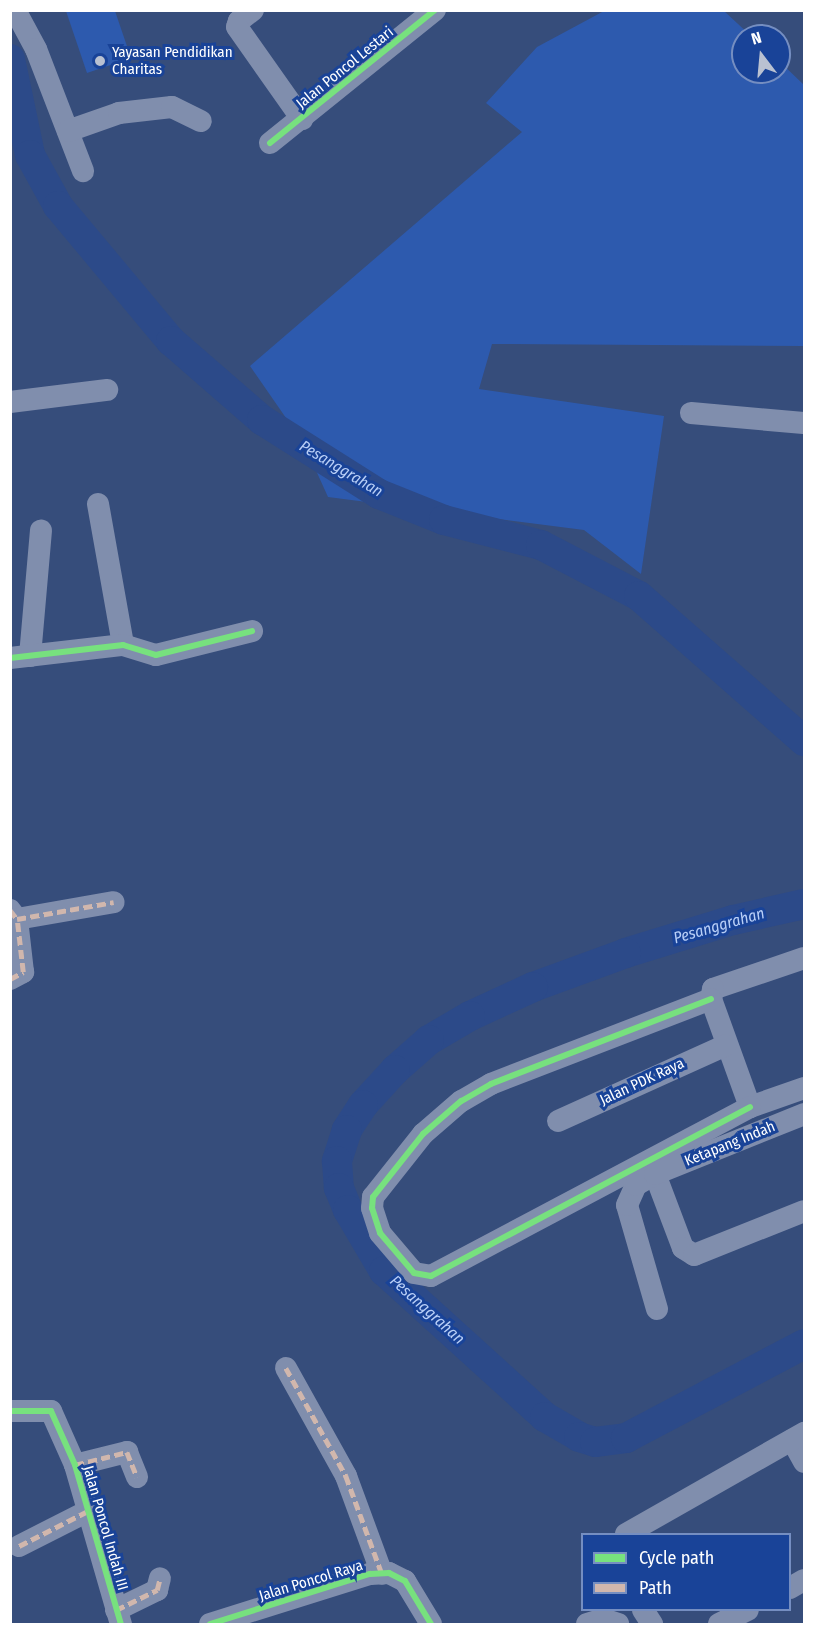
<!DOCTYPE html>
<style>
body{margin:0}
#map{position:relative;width:815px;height:1635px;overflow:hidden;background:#364d7b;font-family:"Fira Sans Condensed",sans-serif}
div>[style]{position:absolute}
.green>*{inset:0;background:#2d5aae}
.river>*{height:30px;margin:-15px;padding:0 15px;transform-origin:15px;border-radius:15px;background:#2c4a89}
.minor>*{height:22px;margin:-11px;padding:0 11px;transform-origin:11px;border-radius:11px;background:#808ead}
.quiet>*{height:4.5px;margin-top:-2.25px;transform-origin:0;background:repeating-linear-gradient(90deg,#d1b7ad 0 9px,transparent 0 13.5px)}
.cycleway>*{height:6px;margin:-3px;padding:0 3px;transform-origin:3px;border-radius:3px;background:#77e17e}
.dots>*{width:16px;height:16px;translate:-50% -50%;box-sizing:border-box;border:3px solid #194398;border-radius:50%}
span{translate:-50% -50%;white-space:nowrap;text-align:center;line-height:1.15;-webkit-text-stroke:6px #194398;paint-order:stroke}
.poi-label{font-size:15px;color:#fff}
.left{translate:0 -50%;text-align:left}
.street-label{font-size:15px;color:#fff}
.water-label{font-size:16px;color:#b9cff7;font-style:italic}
.frame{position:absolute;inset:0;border:12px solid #fff;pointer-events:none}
.legend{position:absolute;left:581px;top:1533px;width:210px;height:78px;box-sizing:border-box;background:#194398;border:2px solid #758ec1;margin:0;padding:8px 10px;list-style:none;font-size:18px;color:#fff}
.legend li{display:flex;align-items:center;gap:12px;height:30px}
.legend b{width:30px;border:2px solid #758ec1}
.north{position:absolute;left:731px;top:24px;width:60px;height:60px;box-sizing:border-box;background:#194398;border:2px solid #758ec1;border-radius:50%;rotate:344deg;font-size:16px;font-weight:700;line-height:24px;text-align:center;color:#fff}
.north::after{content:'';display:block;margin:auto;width:21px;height:27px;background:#b9c1d1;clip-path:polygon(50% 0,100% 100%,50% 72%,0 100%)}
</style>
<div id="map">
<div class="green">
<div style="clip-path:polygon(66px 11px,115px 11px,131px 58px,87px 73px)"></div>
<div style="clip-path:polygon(604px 11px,724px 11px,751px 36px,743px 36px,743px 72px,779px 72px,779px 61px,804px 85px,804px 346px,492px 344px,479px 389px,664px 416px,641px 574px,584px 530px,328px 497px,304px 444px,250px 366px,522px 132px,486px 103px,537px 47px)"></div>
</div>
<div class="river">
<div style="left:10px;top:59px;width:98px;rotate:78.2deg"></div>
<div style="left:30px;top:155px;width:58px;rotate:61.2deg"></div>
<div style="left:58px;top:206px;width:176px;rotate:50.1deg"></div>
<div style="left:171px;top:341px;width:121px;rotate:41deg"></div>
<div style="left:262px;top:420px;width:138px;rotate:32.3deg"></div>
<div style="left:379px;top:494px;width:70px;rotate:21.8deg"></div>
<div style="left:444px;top:520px;width:100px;rotate:14.5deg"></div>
<div style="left:541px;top:545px;width:110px;rotate:27.5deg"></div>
<div style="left:639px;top:596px;width:220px;rotate:41.3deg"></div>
<div style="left:804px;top:904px;width:73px;rotate:167.3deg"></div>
<div style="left:733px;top:920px;width:112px;rotate:162.9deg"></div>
<div style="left:626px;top:953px;width:99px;rotate:159.9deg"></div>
<div style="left:533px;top:987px;width:69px;rotate:155.3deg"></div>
<div style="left:470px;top:1016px;width:48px;rotate:149.7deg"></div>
<div style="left:429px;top:1040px;width:45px;rotate:138.6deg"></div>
<div style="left:395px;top:1070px;width:47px;rotate:132.4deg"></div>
<div style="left:363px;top:1105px;width:30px;rotate:123deg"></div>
<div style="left:347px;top:1130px;width:33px;rotate:108deg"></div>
<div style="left:337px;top:1161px;width:27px;rotate:86deg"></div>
<div style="left:339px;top:1188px;width:24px;rotate:68deg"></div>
<div style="left:348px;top:1210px;width:71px;rotate:59.5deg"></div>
<div style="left:384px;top:1271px;width:217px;rotate:42.2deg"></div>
<div style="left:545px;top:1417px;width:39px;rotate:30deg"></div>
<div style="left:579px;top:1437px;width:17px;rotate:17deg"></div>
<div style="left:595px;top:1442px;width:31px;rotate:-7deg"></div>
<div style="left:626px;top:1438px;width:201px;rotate:-27.8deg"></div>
</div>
<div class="minor">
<div style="left:15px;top:10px;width:44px;rotate:61.7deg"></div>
<div style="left:36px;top:49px;width:131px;rotate:68.9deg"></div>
<div style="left:253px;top:10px;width:18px;rotate:142deg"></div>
<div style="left:239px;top:21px;width:6px;rotate:108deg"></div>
<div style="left:237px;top:27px;width:113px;rotate:54.8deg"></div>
<div style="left:68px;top:131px;width:54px;rotate:-19.4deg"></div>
<div style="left:119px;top:113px;width:53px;rotate:-6.5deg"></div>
<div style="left:172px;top:107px;width:32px;rotate:26deg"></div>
<div style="left:270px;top:143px;width:212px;rotate:-38.9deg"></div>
<div style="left:10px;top:402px;width:98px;rotate:-7.1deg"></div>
<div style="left:691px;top:413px;width:113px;rotate:5.1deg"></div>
<div style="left:98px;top:504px;width:143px;rotate:79.9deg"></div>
<div style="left:30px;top:656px;width:126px;rotate:-85deg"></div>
<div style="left:10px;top:658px;width:114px;rotate:-6.6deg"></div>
<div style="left:123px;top:645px;width:34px;rotate:17deg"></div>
<div style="left:156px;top:655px;width:99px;rotate:-14deg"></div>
<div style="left:10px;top:910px;width:11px;rotate:52deg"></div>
<div style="left:17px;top:919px;width:98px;rotate:-9.9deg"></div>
<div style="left:804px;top:958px;width:96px;rotate:161.2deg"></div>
<div style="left:713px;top:989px;width:10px;rotate:101deg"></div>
<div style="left:711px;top:999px;width:115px;rotate:70.1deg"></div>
<div style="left:750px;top:1107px;width:57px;rotate:-19.4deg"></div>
<div style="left:10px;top:979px;width:15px;rotate:-28deg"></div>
<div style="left:23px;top:972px;width:53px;rotate:-96.5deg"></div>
<div style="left:711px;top:999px;width:236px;rotate:158.9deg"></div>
<div style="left:491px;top:1084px;width:34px;rotate:150deg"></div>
<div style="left:461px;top:1101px;width:50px;rotate:139deg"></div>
<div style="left:423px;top:1134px;width:80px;rotate:128.4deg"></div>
<div style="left:373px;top:1197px;width:11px;rotate:95deg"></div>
<div style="left:372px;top:1208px;width:26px;rotate:72deg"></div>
<div style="left:380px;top:1233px;width:52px;rotate:49.6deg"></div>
<div style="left:414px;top:1273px;width:17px;rotate:10deg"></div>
<div style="left:431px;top:1276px;width:361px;rotate:-27.9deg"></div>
<div style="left:558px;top:1121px;width:184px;rotate:-24.3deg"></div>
<div style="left:655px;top:1174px;width:79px;rotate:69.3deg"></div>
<div style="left:683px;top:1248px;width:13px;rotate:32deg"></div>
<div style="left:694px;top:1255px;width:118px;rotate:-21.8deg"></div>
<div style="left:657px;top:1309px;width:108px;rotate:-106.1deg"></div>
<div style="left:627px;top:1205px;width:22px;rotate:-66deg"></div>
<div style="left:636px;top:1185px;width:22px;rotate:-30deg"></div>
<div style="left:655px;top:1174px;width:161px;rotate:-21.9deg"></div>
<div style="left:286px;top:1368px;width:124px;rotate:60.9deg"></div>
<div style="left:346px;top:1476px;width:104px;rotate:69.8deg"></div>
<div style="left:10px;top:1411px;width:41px"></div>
<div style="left:51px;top:1411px;width:59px;rotate:66deg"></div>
<div style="left:75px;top:1465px;width:166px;rotate:73.9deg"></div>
<div style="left:792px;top:1440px;width:25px;rotate:61deg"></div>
<div style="left:75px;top:1465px;width:54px;rotate:-14deg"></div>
<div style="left:127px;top:1452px;width:27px;rotate:68deg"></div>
<div style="left:626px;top:1534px;width:205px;rotate:-29.6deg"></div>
<div style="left:19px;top:1546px;width:75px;rotate:-26.9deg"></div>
<div style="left:790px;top:1588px;width:16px;rotate:-30deg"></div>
<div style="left:116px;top:1610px;width:46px;rotate:-26deg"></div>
<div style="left:157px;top:1590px;width:12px;rotate:-76deg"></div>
<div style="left:643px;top:1610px;width:17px;rotate:57deg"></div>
<div style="left:210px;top:1624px;width:168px;rotate:-17.4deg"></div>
<div style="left:370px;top:1574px;width:19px;rotate:-3deg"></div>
<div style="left:389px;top:1573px;width:18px;rotate:27deg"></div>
<div style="left:405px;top:1581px;width:50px;rotate:58.8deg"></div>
<div style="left:587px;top:1624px;width:17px;rotate:-17deg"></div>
<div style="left:603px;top:1619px;width:16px;rotate:18deg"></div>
<div style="left:719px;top:1624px;width:32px;rotate:-26deg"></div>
</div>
<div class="quiet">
<div style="left:10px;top:910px;width:11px;rotate:52deg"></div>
<div style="left:17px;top:919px;width:98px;rotate:-9.9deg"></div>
<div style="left:10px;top:979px;width:15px;rotate:-28deg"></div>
<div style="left:23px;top:972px;width:53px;rotate:-96.5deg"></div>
<div style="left:286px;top:1368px;width:124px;rotate:60.9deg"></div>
<div style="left:346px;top:1476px;width:104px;rotate:69.8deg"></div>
<div style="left:75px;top:1465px;width:54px;rotate:-14deg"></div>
<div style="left:127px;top:1452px;width:27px;rotate:68deg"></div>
<div style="left:19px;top:1546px;width:75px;rotate:-26.9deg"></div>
<div style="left:116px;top:1610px;width:46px;rotate:-26deg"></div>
<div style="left:157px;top:1590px;width:12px;rotate:-76deg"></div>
</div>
<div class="cycleway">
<div style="left:270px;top:143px;width:212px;rotate:-38.9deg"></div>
<div style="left:10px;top:658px;width:114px;rotate:-6.6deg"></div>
<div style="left:123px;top:645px;width:34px;rotate:17deg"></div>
<div style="left:156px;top:655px;width:99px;rotate:-14deg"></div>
<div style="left:711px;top:999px;width:236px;rotate:158.9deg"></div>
<div style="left:491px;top:1084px;width:34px;rotate:150deg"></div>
<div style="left:461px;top:1101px;width:50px;rotate:139deg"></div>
<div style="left:423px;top:1134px;width:80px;rotate:128.4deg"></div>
<div style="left:373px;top:1197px;width:11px;rotate:95deg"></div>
<div style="left:372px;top:1208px;width:26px;rotate:72deg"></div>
<div style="left:380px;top:1233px;width:52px;rotate:49.6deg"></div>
<div style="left:414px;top:1273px;width:17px;rotate:10deg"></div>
<div style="left:431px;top:1276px;width:361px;rotate:-27.9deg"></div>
<div style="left:10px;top:1411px;width:41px"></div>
<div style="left:51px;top:1411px;width:59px;rotate:66deg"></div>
<div style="left:75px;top:1465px;width:166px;rotate:73.9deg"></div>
<div style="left:210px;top:1624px;width:168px;rotate:-17.4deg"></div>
<div style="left:370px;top:1574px;width:19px;rotate:-3deg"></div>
<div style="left:389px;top:1573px;width:18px;rotate:27deg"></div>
<div style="left:405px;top:1581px;width:50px;rotate:58.8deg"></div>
</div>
<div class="dots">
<div style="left:100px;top:61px;background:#b9c1d1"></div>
</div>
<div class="poi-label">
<span class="left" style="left:112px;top:61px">Yayasan Pendidikan<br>Charitas</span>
</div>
<div class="street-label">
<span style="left:345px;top:68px;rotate:-39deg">Jalan Poncol Lestari</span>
<span style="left:642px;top:1082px;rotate:-25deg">Jalan PDK Raya</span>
<span style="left:730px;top:1144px;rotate:-22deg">Ketapang Indah</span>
<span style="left:105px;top:1528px;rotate:74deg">Jalan Poncol Indah III</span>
<span style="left:311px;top:1581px;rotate:-17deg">Jalan Poncol Raya</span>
</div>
<div class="water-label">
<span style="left:341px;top:469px;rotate:31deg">Pesanggrahan</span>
<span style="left:719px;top:926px;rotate:-16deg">Pesanggrahan</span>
<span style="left:427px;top:1310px;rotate:42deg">Pesanggrahan</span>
</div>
<div class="frame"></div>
<ul class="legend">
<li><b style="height:8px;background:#77e17e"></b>Cycle path</li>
<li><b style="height:8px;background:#d1b7ad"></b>Path</li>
</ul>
<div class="north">N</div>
</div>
